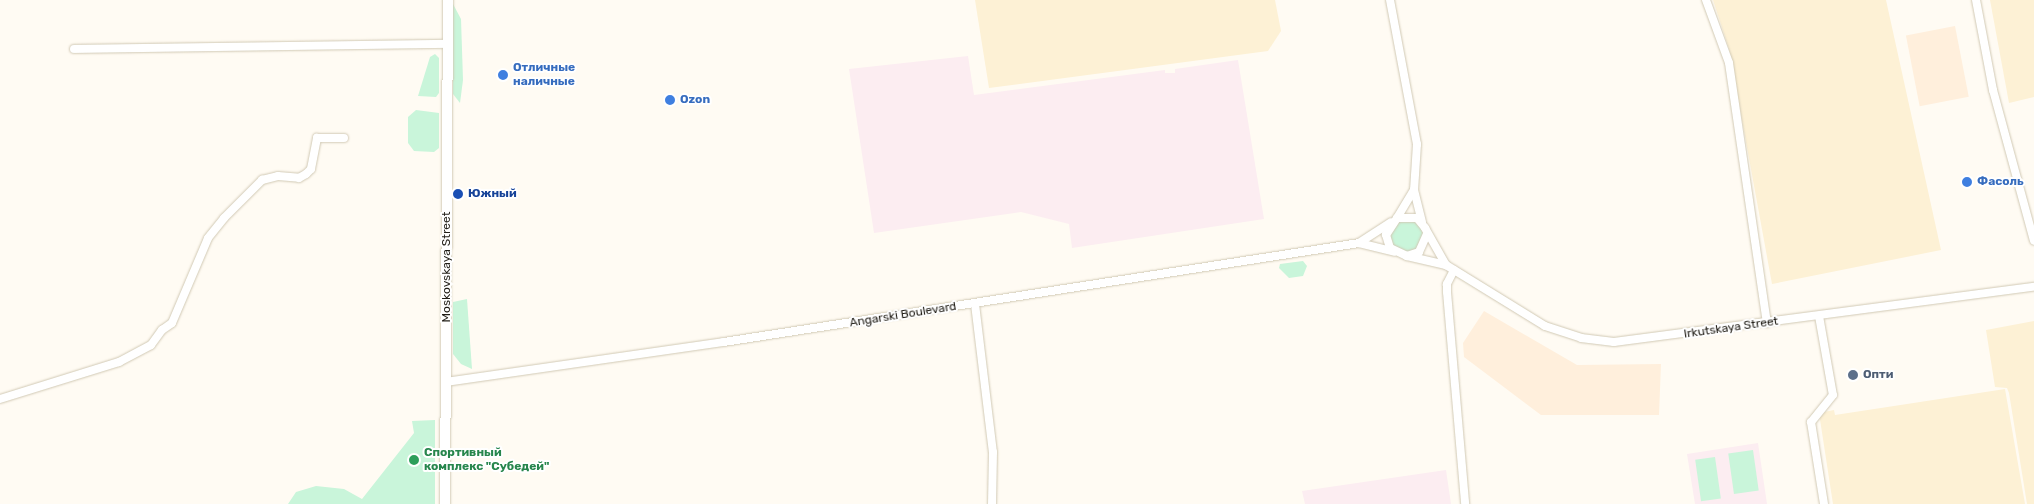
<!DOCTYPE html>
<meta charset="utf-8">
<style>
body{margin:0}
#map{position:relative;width:2034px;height:504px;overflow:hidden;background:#fffbf3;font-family:Rubik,sans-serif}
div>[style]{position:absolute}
.commercial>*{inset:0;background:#ffefdc;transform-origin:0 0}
.built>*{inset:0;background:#fdf1d5}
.education>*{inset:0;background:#fcedf1}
.green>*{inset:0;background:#c9f5da;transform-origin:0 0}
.round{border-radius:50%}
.roads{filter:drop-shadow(0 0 1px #d1c9b4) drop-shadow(0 0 1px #d1c9b4)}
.minor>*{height:8px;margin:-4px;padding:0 4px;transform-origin:4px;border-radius:4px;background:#fff}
.major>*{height:10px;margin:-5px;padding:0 5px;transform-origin:5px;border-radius:5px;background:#fff}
.dots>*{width:14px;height:14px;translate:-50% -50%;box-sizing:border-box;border:2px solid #fff;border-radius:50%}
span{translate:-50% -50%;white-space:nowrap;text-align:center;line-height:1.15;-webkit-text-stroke:4px #fff;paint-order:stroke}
.shop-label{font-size:12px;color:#366cbe;font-weight:700}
.left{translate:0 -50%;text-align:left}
.transit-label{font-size:12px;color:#164399;font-weight:700}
.street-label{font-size:12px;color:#201d16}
.service-label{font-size:12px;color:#4e5e75;font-weight:700}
.leisure-label{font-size:12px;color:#27864d;font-weight:700}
</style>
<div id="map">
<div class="commercial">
<div style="left:1955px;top:26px;width:72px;height:50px;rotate:79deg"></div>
<div style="clip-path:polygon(1484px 311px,1577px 365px,1661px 364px,1659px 415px,1541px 415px,1464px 357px,1463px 343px)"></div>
</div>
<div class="built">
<div style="clip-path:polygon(975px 0,1275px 0,1281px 31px,1268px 51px,989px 88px)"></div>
<div style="clip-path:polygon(1713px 0,1886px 0,1941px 250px,1772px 284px,1729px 49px)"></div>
<div style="clip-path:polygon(1990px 0,2034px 0,2034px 97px,2009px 103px)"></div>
<div style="clip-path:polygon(2034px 321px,2034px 504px,2027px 504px,2009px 393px,2007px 388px,1995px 387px,1986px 330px)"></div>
<div style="clip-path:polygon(2005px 389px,2025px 504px,1833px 504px,1819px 413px,1834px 410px,1835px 415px)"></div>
</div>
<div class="education">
<div style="clip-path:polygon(968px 56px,974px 95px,1165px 70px,1165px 73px,1175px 73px,1175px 69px,1238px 60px,1264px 219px,1072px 248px,1069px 224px,1021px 212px,874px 233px,849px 69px)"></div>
<div style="clip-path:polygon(1758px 443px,1767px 504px,1695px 504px,1687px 454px)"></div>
<div style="clip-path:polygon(1446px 470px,1451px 504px,1305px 504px,1302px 491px)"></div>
</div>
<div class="green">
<div style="clip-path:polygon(453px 4px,461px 19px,463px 80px,460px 103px,453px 94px)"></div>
<div style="clip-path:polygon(435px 54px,439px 58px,439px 93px,436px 97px,418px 96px,430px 57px)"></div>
<div style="clip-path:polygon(416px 110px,439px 113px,439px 148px,434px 152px,414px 151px,408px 143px,408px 117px)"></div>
<div class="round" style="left:1389px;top:219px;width:34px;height:34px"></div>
<div style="clip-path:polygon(1303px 261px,1307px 266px,1303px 276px,1289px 278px,1279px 268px,1280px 264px)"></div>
<div style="clip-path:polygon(467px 299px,472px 369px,461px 364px,453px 354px,453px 302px)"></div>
<div style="clip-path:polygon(435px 420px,435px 504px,288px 504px,296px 492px,316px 486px,344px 489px,362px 499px,414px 433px,412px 421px)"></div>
<div style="left:1753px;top:450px;width:41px;height:25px;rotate:82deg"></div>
<div style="left:1715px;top:457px;width:42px;height:20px;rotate:82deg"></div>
</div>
<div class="roads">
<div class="minor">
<div style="left:1390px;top:0;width:147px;rotate:79.4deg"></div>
<div style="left:1417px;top:144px;width:46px;rotate:93.7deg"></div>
<div style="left:1414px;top:190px;width:33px;rotate:76deg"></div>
<div style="left:1706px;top:0;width:67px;rotate:69.9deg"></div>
<div style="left:1729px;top:63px;width:263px;rotate:81.7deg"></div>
<div style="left:1976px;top:0;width:92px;rotate:79.3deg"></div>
<div style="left:1993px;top:90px;width:156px;rotate:74.8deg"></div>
<div style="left:74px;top:49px;width:374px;rotate:-0.8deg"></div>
<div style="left:1397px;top:218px;width:33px;rotate:-59deg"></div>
<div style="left:1427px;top:234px;width:20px;rotate:114deg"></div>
<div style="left:1419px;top:252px;width:13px;rotate:162deg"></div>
<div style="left:1407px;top:256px;width:19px;rotate:-155deg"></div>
<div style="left:1390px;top:248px;width:14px;rotate:-107deg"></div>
<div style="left:1386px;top:235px;width:20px;rotate:-57deg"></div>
<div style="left:1397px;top:218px;width:20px"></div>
<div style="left:1417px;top:218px;width:13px;rotate:51deg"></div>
<div style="left:1425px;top:228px;width:43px;rotate:60.4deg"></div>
<div style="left:1359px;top:243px;width:36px;rotate:14deg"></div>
<div style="left:1407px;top:256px;width:40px;rotate:13deg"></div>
<div style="left:1446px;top:265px;width:116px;rotate:31.6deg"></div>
<div style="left:1545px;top:326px;width:38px;rotate:18deg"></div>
<div style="left:1581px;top:338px;width:33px;rotate:7deg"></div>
<div style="left:1614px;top:342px;width:424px;rotate:-7.5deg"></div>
<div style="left:1454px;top:270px;width:16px;rotate:117deg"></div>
<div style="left:1447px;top:284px;width:8px;rotate:90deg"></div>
<div style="left:1447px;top:292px;width:213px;rotate:85.1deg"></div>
<div style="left:975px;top:304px;width:149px;rotate:83.1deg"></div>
<div style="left:993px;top:452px;width:52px;rotate:91.1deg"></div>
<div style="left:1819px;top:316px;width:80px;rotate:80deg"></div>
<div style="left:1833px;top:395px;width:35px;rotate:129deg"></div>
<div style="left:1811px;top:422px;width:83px;rotate:81deg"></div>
<div style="left:446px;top:382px;width:281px;rotate:-8.2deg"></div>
<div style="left:724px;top:342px;width:643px;rotate:-8.86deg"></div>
<div style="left:1359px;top:243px;width:38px;rotate:-33deg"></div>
<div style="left:0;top:399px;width:125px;rotate:-17.3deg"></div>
<div style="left:119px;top:362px;width:36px;rotate:-28deg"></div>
<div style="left:151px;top:345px;width:19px;rotate:-54deg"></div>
<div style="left:162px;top:330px;width:12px;rotate:-35deg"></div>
<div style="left:172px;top:323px;width:92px;rotate:-67deg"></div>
<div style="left:208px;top:238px;width:26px;rotate:-51deg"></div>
<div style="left:224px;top:218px;width:54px;rotate:-45deg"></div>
<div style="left:262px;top:180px;width:16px;rotate:-14deg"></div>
<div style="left:278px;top:176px;width:21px;rotate:5deg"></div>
<div style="left:299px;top:178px;width:8px;rotate:-30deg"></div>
<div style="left:306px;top:174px;width:7px;rotate:-45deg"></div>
<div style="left:311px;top:169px;width:32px;rotate:-79deg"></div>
<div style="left:317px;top:138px;width:27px"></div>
</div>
<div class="major">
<div style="left:445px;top:504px;width:504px;rotate:-89.66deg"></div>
</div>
</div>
<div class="dots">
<div style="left:503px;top:75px;background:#3f7fe0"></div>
<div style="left:670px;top:100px;background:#3f7fe0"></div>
<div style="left:1967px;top:182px;background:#3f7fe0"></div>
<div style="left:458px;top:194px;background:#1a4fb4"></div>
<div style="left:1853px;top:375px;background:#5c6f8a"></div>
<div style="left:414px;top:460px;background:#2e9e5b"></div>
</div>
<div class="shop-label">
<span class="left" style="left:513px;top:75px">Отличные<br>наличные</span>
<span class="left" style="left:680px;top:100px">Ozon</span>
<span class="left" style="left:1977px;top:182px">Фасоль</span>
</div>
<div class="transit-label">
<span class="left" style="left:468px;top:194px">Южный</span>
</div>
<div class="street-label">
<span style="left:447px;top:267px;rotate:-90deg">Moskovskaya Street</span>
<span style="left:903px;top:315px;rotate:-9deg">Angarski Boulevard</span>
<span style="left:1731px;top:328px;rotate:-8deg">Irkutskaya Street</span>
</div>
<div class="service-label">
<span class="left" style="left:1863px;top:375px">Опти</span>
</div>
<div class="leisure-label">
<span class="left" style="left:424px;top:460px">Спортивный<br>комплекс "Субедей"</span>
</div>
</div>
